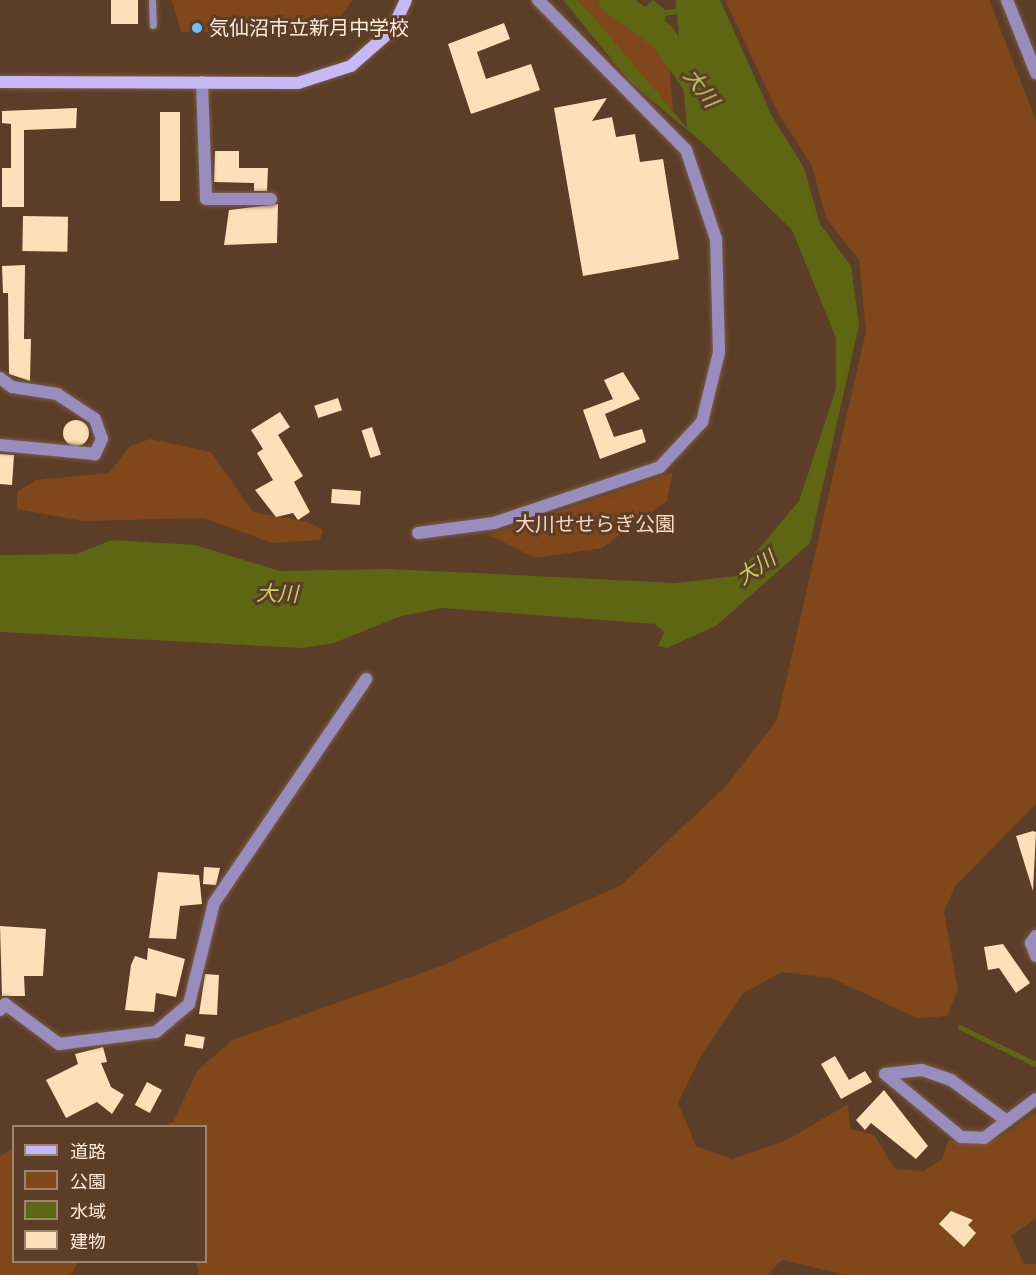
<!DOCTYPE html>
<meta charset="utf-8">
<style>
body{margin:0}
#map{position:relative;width:1036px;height:1275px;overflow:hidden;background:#5c3d27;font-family:"Space Grotesk","Noto Sans JP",sans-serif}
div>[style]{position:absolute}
.green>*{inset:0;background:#7f471a}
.water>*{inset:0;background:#5e6614}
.stream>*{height:4.5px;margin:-2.25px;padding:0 2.25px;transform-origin:2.25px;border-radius:2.25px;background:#5e6614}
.river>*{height:27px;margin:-13.5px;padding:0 13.5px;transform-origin:13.5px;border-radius:13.5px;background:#5e6614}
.building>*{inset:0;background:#fde0b9;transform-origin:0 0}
.round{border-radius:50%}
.roads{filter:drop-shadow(0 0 2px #795c48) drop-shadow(0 0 2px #795c48)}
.lane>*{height:7px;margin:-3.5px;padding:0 3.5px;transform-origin:3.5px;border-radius:3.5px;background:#998dbe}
.street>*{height:12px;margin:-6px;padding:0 6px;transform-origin:6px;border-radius:6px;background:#998dbe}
.secondary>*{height:12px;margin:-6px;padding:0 6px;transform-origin:6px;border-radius:6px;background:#c7b8f6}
.dots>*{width:16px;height:16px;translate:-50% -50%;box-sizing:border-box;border:3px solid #5c3d27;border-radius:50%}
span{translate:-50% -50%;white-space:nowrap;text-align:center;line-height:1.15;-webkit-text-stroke:6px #5c3d27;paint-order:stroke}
.poi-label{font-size:20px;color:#ffebde}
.left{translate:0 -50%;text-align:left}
.park-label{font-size:20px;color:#fcd7bf}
.water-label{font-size:21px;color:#c3cf66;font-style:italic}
.legend{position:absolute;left:12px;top:1125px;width:195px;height:138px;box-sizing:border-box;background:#5c3d27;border:2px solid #9d8370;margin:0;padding:8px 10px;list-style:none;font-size:18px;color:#ffebde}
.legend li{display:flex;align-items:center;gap:12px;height:30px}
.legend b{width:30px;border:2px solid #9d8370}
</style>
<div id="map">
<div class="green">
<div style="clip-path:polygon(172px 0,353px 0,328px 32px,181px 32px)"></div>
<div style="clip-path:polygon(577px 0,597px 0,631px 19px,666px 27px,673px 110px,652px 93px)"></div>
<div style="clip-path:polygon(725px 0,989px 0,1036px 120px,1036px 804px,955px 886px,944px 912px,958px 990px,947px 1016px,917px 1018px,831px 978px,782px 972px,743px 993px,702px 1054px,678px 1103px,696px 1146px,732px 1159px,785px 1141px,848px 1104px,850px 1129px,874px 1135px,895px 1169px,924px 1171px,942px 1159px,948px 1141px,1002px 1136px,1036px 1112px,1036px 1218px,1011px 1236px,1024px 1264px,1036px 1264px,1036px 1275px,846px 1275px,782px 1260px,767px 1275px,199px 1275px,196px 1262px,206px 1262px,206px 1126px,163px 1126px,173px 1122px,197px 1071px,232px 1040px,441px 966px,621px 885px,725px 787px,777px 720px,866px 331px,859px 260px,826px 218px,812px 166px,777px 111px)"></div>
<div style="clip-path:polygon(150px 439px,211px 452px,253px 512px,308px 522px,323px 530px,320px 540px,272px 543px,204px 518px,83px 521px,17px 509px,17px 492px,36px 480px,109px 473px,130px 446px)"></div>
<div style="clip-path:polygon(673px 472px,667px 501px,602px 548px,535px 558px,489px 535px)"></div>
<div style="clip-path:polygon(13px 1148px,14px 1262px,78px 1262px,71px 1275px,0 1275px,0 1156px)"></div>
</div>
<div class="water">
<div style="clip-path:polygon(563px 0,577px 0,590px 13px,687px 128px,677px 14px,665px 16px,666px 27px,631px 19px,597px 0,627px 0,643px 9px,653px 0,665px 10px,676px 9px,676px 0,720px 0,772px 116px,804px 168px,820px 224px,851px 266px,859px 325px,810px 543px,716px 626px,667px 648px,658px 646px,664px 632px,655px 624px,442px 608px,401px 616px,334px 643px,301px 648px,0 632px,0 555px,76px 554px,112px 540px,195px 545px,280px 571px,390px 569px,676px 583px,736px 576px,799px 501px,836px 389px,836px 338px,792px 230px,704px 144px,630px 82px)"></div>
</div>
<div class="stream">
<div style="left:960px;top:1027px;width:85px;rotate:26deg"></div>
</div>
<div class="river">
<div style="left:612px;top:0;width:60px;rotate:35.5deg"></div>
<div style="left:661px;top:35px;width:75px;rotate:54.2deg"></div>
</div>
<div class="building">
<div style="left:111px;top:0;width:27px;height:24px"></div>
<div style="clip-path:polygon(504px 23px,510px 39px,477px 52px,486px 79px,531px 64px,540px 90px,471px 114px,448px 44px)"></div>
<div style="clip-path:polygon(607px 98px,592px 121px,612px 117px,616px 137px,635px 134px,640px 162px,663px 159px,679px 259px,583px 276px,554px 108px)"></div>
<div style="clip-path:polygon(77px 108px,76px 128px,24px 130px,24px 207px,2px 207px,2px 168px,11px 168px,11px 124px,2px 123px,2px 111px)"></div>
<div style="left:160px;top:112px;width:20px;height:89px"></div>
<div style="clip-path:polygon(215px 151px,239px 151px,239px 168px,268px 168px,267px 191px,254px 191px,254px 183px,214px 182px)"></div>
<div style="clip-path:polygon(278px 204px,277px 243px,224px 245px,229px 210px)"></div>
<div style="left:23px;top:216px;width:45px;height:35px;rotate:1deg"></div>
<div style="clip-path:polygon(25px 265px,24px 339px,31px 339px,30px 381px,9px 374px,8px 293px,3px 293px,2px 266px)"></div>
<div style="clip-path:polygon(623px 372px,640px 399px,605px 414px,614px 437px,642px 429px,646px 442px,600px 459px,583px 410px,613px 399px,604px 380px)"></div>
<div style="left:338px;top:398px;width:13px;height:25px;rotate:72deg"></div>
<div style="clip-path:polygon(280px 412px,290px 427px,278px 435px,303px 476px,294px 482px,310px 512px,298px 520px,293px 513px,276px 517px,255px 490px,273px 480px,257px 453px,263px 449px,251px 430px)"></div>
<div class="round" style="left:63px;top:420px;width:26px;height:26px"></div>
<div style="left:372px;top:427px;width:29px;height:11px;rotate:72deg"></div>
<div style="clip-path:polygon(0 454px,14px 455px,12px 485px,0 484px)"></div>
<div style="left:332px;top:489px;width:29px;height:14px;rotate:4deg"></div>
<div style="clip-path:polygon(1033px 831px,1036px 832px,1033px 891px,1016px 836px)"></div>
<div style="clip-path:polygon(204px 867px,220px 868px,216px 885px,203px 884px)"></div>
<div style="clip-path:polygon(158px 872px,199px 875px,202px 904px,180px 906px,176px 939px,149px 938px)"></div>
<div style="clip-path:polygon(0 926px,46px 929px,43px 976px,24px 976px,25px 996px,2px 996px)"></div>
<div style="clip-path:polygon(1003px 944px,1030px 983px,1016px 993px,999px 968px,988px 970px,984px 947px)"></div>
<div style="clip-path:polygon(148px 948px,185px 959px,176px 997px,156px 993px,154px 1012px,125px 1010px,131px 965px,135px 956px,147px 960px)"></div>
<div style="clip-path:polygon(205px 974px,219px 975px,217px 1015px,199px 1014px)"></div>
<div style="left:186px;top:1034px;width:19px;height:12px;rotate:9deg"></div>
<div style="clip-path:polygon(103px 1047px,107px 1062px,101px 1063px,111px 1087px,124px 1095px,112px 1114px,97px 1102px,66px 1118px,46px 1080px,78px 1064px,75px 1054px)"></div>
<div style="clip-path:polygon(835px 1056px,849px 1080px,865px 1071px,872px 1082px,841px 1099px,821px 1064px)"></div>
<div style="left:147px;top:1082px;width:17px;height:26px;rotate:28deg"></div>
<div style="clip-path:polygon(884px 1090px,928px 1146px,916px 1159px,871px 1123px,865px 1130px,856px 1120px)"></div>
<div style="clip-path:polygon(951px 1211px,973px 1220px,968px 1225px,976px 1233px,964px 1247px,939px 1224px)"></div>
</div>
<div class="roads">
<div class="lane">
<div style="left:152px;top:0;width:25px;rotate:88deg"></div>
</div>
<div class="street">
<div style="left:1007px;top:0;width:79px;rotate:68.3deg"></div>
<div style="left:202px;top:82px;width:117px;rotate:88deg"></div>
<div style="left:206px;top:199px;width:65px"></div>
<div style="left:0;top:378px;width:15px;rotate:37deg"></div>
<div style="left:12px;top:387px;width:46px;rotate:8.8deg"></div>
<div style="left:57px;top:394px;width:45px;rotate:33.3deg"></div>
<div style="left:95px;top:419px;width:21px;rotate:71deg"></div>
<div style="left:102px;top:439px;width:17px;rotate:115deg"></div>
<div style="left:95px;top:454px;width:95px;rotate:-174.6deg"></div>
<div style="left:418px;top:533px;width:77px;rotate:-7.5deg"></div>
<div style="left:494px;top:523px;width:175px;rotate:-18.6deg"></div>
<div style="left:660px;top:467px;width:62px;rotate:-47deg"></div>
<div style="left:702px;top:422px;width:72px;rotate:-76.3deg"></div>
<div style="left:719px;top:352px;width:113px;rotate:-91.5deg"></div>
<div style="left:716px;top:239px;width:94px;rotate:-108.6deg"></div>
<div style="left:686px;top:150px;width:211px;rotate:-134.6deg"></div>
<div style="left:1036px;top:936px;width:9px;rotate:126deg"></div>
<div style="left:1031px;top:943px;width:14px;rotate:69deg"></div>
<div style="left:0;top:1010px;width:8px;rotate:-50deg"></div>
<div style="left:5px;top:1004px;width:67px;rotate:36.5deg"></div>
<div style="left:59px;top:1044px;width:98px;rotate:-7.1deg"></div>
<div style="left:156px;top:1032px;width:43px;rotate:-40.3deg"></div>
<div style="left:189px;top:1004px;width:104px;rotate:-76.1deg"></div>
<div style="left:214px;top:903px;width:271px;rotate:-55.8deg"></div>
<div style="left:1007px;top:1121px;width:69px;rotate:-143.8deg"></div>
<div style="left:951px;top:1080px;width:31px;rotate:-161deg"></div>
<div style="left:922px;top:1070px;width:37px;rotate:174deg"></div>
<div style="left:885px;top:1074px;width:99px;rotate:39.7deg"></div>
<div style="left:961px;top:1137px;width:23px;rotate:2deg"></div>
<div style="left:984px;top:1138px;width:65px;rotate:-36.9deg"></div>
</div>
<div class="secondary">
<div style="left:0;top:82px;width:298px;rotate:0.2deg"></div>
<div style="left:298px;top:83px;width:56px;rotate:-17.8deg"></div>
<div style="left:351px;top:66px;width:55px;rotate:-41.3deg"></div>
<div style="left:392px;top:30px;width:33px;rotate:-65deg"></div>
</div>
</div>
<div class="dots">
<div style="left:197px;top:28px;background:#6dc2f3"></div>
</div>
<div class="poi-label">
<span class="left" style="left:209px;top:28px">気仙沼市立新月中学校</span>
</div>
<div class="park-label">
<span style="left:595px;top:524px">大川せせらぎ公園</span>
</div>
<div class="water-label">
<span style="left:701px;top:88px;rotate:53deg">大川</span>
<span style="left:756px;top:568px;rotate:-34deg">大川</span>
<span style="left:277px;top:594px;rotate:1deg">大川</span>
</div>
<ul class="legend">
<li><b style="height:8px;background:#c7b8f6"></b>道路</li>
<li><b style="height:16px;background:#7f471a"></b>公園</li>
<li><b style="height:16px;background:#5e6614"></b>水域</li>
<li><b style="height:16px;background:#fde0b9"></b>建物</li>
</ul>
</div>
